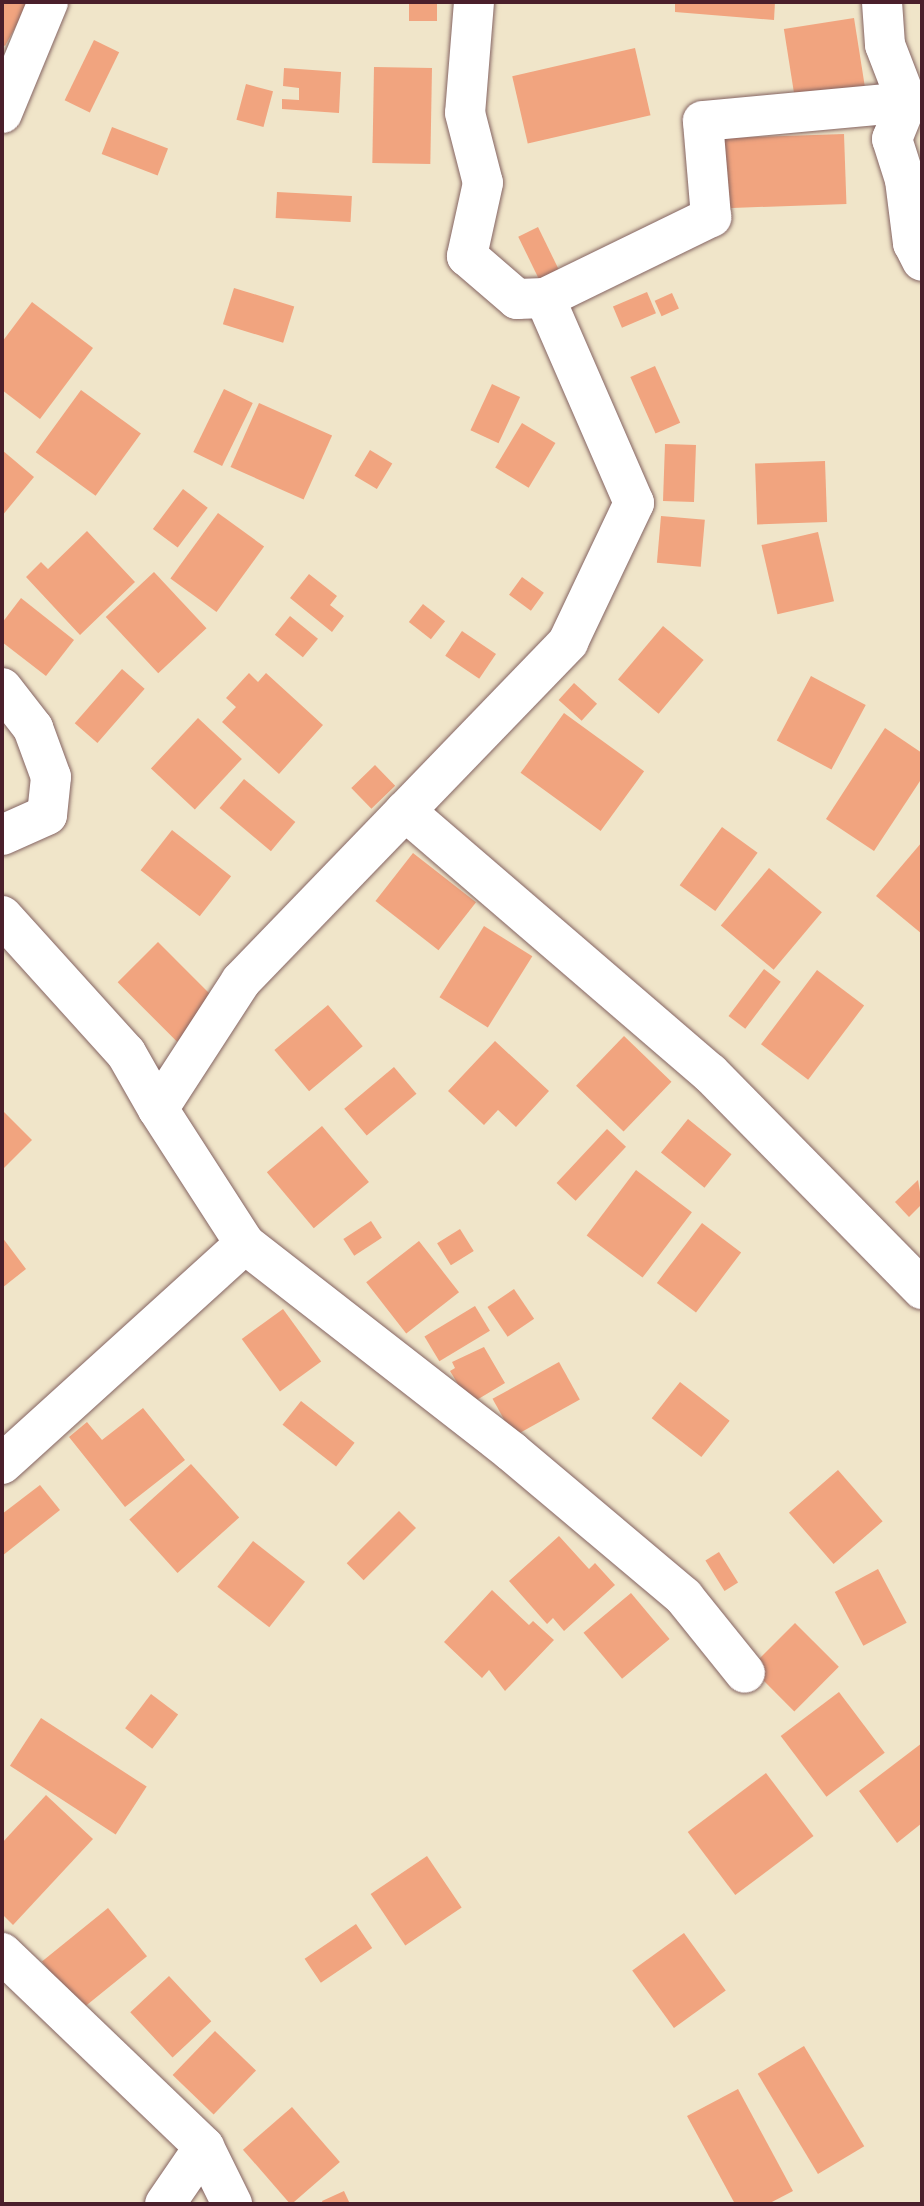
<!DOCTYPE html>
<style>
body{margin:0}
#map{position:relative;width:924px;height:2206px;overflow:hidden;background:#f0e5c9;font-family:"Patrick Hand",sans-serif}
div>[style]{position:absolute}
.building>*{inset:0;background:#f1a47f;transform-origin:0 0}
.roads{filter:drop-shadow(0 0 2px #846462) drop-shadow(0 0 2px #846462)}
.street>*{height:40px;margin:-20px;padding:0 20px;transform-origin:20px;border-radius:20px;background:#fff}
span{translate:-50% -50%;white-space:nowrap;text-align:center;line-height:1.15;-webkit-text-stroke:8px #fff;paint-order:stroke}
.frame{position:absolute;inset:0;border:4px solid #4a1f2b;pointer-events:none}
</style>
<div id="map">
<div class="building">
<div style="clip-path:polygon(2px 2px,29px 2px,5px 46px,2px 44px)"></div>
<div style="left:409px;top:2px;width:28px;height:19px"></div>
<div style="clip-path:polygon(675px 2px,775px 2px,774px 20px,675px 12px)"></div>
<div style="left:854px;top:18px;width:82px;height:71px;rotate:81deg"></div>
<div style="left:94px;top:40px;width:28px;height:67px;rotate:26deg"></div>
<div style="left:635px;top:48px;width:69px;height:126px;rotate:77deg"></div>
<div style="left:374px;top:67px;width:58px;height:96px;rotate:1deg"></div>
<div style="clip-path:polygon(284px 68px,341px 72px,339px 113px,282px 109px,282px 99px,299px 100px,299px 88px,283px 86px)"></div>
<div style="left:246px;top:84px;width:28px;height:37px;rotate:15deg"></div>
<div style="left:112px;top:127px;width:60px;height:29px;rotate:21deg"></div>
<div style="left:844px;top:134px;width:70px;height:127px;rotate:88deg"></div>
<div style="left:277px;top:192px;width:75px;height:26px;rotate:3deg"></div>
<div style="left:538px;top:227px;width:49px;height:22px;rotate:64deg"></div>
<div style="left:234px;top:288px;width:63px;height:38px;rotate:17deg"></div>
<div style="left:647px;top:292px;width:23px;height:37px;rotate:67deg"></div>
<div style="left:672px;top:293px;width:17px;height:19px;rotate:66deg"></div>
<div style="clip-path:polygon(32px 302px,93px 348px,40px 419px,2px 390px,2px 342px)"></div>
<div style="left:655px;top:366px;width:62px;height:27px;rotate:66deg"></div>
<div style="left:492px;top:384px;width:31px;height:51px;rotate:25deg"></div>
<div style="left:224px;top:389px;width:32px;height:70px;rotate:26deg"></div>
<div style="left:81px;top:390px;width:74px;height:77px;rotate:36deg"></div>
<div style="left:259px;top:403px;width:80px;height:70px;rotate:24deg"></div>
<div style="left:522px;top:423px;width:39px;height:52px;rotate:31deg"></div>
<div style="left:665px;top:444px;width:31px;height:57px;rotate:2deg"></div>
<div style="clip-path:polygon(2px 450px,34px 477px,2px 516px)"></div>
<div style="left:370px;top:450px;width:26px;height:30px;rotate:31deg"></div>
<div style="left:825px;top:461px;width:61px;height:70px;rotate:88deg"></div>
<div style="left:183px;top:489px;width:31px;height:50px;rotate:37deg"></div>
<div style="left:218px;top:513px;width:57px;height:81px;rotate:36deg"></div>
<div style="left:661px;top:516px;width:44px;height:47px;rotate:5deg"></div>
<div style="clip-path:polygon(87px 531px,135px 582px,80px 635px,26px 577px,41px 562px,48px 569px)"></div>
<div style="left:818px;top:532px;width:71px;height:58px;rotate:77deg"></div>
<div style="left:154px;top:572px;width:77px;height:66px;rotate:47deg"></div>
<div style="clip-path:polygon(309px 574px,337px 596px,330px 605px,344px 616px,332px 632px,290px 598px)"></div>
<div style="left:522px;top:577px;width:27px;height:22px;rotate:36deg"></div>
<div style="clip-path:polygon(21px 598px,74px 640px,46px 676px,2px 642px,2px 623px)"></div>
<div style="left:423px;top:604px;width:28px;height:23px;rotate:38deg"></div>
<div style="left:290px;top:616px;width:36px;height:24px;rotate:39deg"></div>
<div style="left:663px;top:626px;width:53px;height:70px;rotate:40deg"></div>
<div style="left:462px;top:631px;width:41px;height:30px;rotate:34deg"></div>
<div style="left:122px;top:669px;width:30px;height:72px;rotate:41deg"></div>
<div style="clip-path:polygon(249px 673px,258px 682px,266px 673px,323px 725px,279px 774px,222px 722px,236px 707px,226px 698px)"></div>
<div style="left:811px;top:676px;width:62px;height:73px;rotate:28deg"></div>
<div style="left:574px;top:683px;width:31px;height:23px;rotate:42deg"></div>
<div style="left:564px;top:713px;width:99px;height:74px;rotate:36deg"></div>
<div style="left:198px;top:718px;width:60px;height:69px;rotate:43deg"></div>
<div style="clip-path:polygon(885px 728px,922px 753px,922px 778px,874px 851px,826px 819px)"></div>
<div style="left:375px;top:765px;width:29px;height:33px;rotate:46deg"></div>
<div style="left:244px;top:779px;width:67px;height:38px;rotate:40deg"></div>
<div style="left:722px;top:827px;width:44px;height:72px;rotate:36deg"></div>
<div style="left:172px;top:830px;width:75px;height:51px;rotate:38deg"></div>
<div style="clip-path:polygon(922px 842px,922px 934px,876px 896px)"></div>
<div style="left:413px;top:853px;width:80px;height:61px;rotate:38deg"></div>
<div style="left:769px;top:868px;width:69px;height:75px;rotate:40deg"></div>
<div style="left:484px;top:926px;width:57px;height:84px;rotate:32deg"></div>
<div style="left:158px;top:942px;width:84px;height:57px;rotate:45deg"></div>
<div style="left:764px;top:969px;width:21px;height:59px;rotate:37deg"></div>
<div style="left:817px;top:970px;width:59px;height:93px;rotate:37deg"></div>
<div style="left:328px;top:1005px;width:54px;height:70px;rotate:50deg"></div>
<div style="left:624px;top:1036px;width:66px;height:69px;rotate:44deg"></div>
<div style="clip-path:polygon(495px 1041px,549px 1091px,516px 1127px,498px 1110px,484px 1125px,448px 1091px)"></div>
<div style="left:394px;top:1067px;width:35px;height:65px;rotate:50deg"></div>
<div style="clip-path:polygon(2px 1110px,32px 1140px,2px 1170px)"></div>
<div style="left:688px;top:1119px;width:56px;height:43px;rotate:39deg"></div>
<div style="left:322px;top:1126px;width:73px;height:72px;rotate:50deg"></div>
<div style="left:607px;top:1129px;width:26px;height:74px;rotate:43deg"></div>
<div style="left:636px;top:1170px;width:70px;height:82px;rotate:37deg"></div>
<div style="clip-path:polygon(918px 1180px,922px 1204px,909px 1217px,895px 1202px)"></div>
<div style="left:371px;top:1221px;width:20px;height:33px;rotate:57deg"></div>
<div style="left:702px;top:1223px;width:49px;height:75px;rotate:37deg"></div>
<div style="left:460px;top:1229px;width:26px;height:27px;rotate:58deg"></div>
<div style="clip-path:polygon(2px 1237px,26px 1269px,2px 1288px)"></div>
<div style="left:419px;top:1241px;width:65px;height:67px;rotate:52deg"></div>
<div style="left:514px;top:1289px;width:36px;height:32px;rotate:56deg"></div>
<div style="left:475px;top:1306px;width:29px;height:59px;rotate:59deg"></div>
<div style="left:283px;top:1309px;width:65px;height:51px;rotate:54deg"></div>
<div style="clip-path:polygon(484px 1347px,505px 1383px,470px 1404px,450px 1371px,455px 1368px,452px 1362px)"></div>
<div style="left:559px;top:1362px;width:43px;height:76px;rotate:61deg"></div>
<div style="left:680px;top:1382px;width:63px;height:46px;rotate:38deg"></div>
<div style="left:301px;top:1401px;width:68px;height:30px;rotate:38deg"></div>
<div style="clip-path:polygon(143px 1408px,185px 1460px,125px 1507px,69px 1437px,87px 1422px,102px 1440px)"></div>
<div style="left:191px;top:1464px;width:72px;height:83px;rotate:48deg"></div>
<div style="left:838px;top:1470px;width:68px;height:65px;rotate:49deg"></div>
<div style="clip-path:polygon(40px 1485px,60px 1510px,2px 1556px,2px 1514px)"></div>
<div style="left:399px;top:1511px;width:24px;height:74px;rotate:45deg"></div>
<div style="clip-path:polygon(559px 1536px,589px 1569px,595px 1563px,615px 1585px,564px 1631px,553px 1618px,547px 1624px,509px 1581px)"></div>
<div style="left:253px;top:1541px;width:66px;height:58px;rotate:38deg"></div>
<div style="left:719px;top:1552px;width:36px;height:16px;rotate:58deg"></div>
<div style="left:878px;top:1569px;width:61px;height:49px;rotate:62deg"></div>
<div style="clip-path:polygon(492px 1590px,529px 1625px,533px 1621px,554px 1640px,505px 1691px,489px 1670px,482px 1678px,444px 1642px)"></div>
<div style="left:631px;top:1593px;width:60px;height:62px;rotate:50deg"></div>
<div style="left:795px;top:1623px;width:62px;height:63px;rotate:45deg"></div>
<div style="left:839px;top:1692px;width:76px;height:73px;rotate:53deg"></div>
<div style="left:151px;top:1694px;width:34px;height:43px;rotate:37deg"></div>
<div style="left:41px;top:1718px;width:126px;height:57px;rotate:33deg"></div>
<div style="clip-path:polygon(922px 1743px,922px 1823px,897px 1843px,859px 1791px)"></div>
<div style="left:766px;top:1773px;width:79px;height:98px;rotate:53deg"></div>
<div style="clip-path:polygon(46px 1795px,93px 1839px,13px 1925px,2px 1914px,2px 1843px)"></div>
<div style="left:427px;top:1856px;width:62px;height:68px;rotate:56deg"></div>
<div style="left:108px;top:1908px;width:62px;height:85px;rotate:51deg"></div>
<div style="left:356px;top:1924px;width:29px;height:62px;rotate:56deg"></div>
<div style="left:684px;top:1933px;width:71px;height:64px;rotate:54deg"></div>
<div style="left:169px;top:1976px;width:62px;height:53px;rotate:47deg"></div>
<div style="left:215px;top:2031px;width:57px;height:61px;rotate:44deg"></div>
<div style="left:804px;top:2046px;width:117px;height:54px;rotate:59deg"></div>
<div style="clip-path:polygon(738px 2089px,793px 2191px,768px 2204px,735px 2204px,687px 2116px)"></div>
<div style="left:292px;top:2107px;width:73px;height:65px;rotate:49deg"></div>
<div style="clip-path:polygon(344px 2191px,350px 2204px,323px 2204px,322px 2201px)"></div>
</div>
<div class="roads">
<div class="street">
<div style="left:474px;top:2px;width:111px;rotate:94.6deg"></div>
<div style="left:465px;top:113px;width:72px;rotate:75.6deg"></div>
<div style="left:483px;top:183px;width:75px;rotate:102.4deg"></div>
<div style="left:467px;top:256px;width:66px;rotate:40.7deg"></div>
<div style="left:517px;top:299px;width:28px;rotate:-2deg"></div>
<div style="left:545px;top:298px;width:185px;rotate:-26deg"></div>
<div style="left:711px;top:217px;width:96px;rotate:-94.8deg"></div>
<div style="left:703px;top:121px;width:205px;rotate:-5.3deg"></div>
<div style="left:882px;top:2px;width:43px;rotate:86deg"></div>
<div style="left:885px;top:45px;width:61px;rotate:68.9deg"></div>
<div style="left:907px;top:102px;width:40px;rotate:112deg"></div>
<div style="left:892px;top:139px;width:43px;rotate:72.4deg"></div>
<div style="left:905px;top:180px;width:64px;rotate:82.8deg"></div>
<div style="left:913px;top:243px;width:20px;rotate:63deg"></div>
<div style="left:2px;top:113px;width:120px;rotate:-67.5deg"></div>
<div style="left:2px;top:688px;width:51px;rotate:52.2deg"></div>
<div style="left:33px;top:728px;width:52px;rotate:69.8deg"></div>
<div style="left:51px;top:777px;width:38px;rotate:96deg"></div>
<div style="left:47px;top:815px;width:49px;rotate:156deg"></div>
<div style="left:405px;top:811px;width:402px;rotate:40.7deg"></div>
<div style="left:710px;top:1073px;width:303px;rotate:45.5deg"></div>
<div style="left:2px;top:916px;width:185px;rotate:47.9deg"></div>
<div style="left:126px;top:1053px;width:64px;rotate:60.3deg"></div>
<div style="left:245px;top:1244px;width:338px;rotate:37.9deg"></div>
<div style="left:512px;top:1452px;width:225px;rotate:40.1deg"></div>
<div style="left:684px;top:1597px;width:97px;rotate:51.2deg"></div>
<div style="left:2px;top:1464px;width:328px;rotate:-42.2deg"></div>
<div style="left:245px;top:1244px;width:161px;rotate:-122.8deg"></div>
<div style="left:158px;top:1109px;width:153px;rotate:-57deg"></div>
<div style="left:241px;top:981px;width:471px;rotate:-46deg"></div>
<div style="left:568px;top:642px;width:154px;rotate:-64.6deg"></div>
<div style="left:634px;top:503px;width:223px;rotate:-113.5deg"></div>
<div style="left:2px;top:1953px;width:280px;rotate:43.8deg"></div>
<div style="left:204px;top:2147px;width:64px;rotate:63.8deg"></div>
<div style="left:165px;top:2204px;width:69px;rotate:-55.6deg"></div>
</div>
</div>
<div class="frame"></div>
</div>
